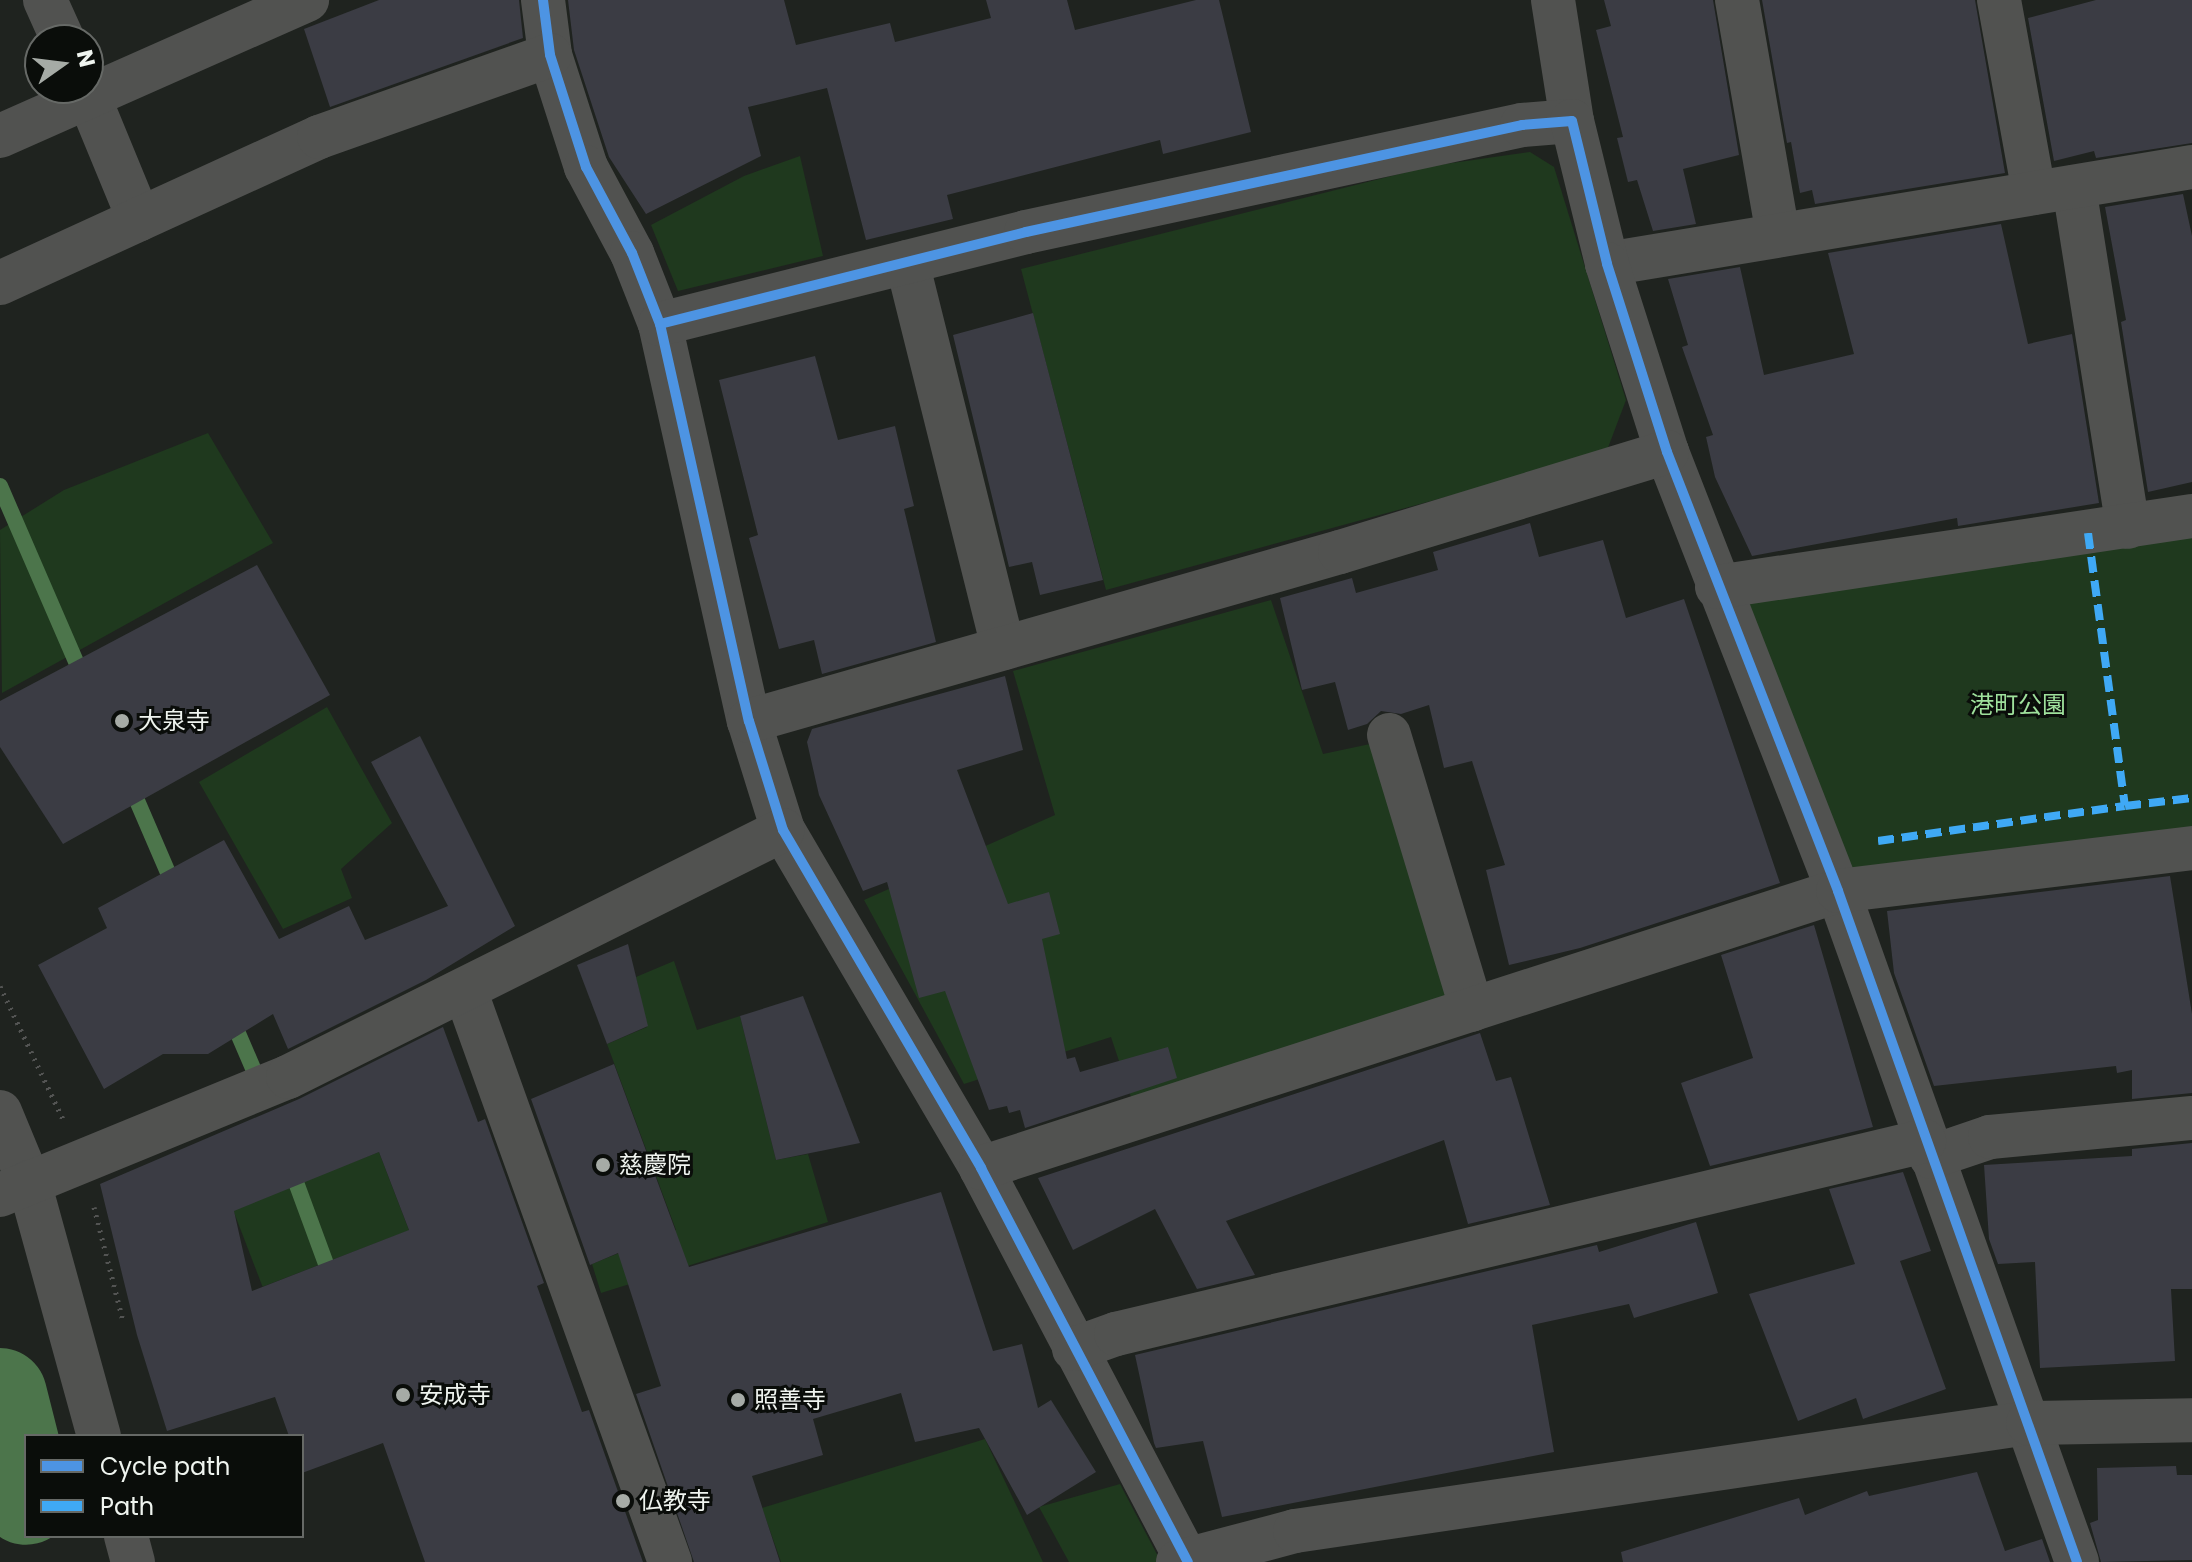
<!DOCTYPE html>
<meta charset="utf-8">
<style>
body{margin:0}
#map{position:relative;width:2192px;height:1562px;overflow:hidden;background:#1f231f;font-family:Poppins,"Noto Sans JP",sans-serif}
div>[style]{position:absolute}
.green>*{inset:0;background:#1f391e;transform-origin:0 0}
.stream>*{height:16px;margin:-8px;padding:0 8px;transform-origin:8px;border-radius:8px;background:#4c754b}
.river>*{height:94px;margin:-47px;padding:0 47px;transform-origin:47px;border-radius:47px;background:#4c754b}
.building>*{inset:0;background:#3b3c44}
.path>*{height:5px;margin-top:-2.5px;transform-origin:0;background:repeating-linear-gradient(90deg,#535453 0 2px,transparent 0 8px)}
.minor>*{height:44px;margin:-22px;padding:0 22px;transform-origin:22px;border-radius:22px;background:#515250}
.quiet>*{height:8px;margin-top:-4px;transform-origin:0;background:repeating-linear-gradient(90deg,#3fa9f5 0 16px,transparent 0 24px)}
.cycleway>*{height:10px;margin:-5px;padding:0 5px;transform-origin:5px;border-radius:5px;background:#4d94e3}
.dots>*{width:22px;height:22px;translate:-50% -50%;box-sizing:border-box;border:4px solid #0a0d0a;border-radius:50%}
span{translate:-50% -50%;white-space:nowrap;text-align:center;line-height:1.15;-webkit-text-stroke:6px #0a0d0a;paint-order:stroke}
.park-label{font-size:24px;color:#9fe19c}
.poi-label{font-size:24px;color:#eff4ef}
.left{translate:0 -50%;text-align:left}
.legend{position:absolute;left:24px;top:1434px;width:280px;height:104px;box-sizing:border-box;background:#0a0d0a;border:2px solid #666966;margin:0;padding:10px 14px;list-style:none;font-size:24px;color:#eff4ef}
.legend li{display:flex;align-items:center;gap:16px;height:40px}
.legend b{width:40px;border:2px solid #666966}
.north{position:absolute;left:24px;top:24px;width:80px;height:80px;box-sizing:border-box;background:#0a0d0a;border:2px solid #666966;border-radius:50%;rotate:76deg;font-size:22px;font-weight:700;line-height:32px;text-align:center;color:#eff4ef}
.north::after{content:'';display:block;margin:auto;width:28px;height:36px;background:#a6aba6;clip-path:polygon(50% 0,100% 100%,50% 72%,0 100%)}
</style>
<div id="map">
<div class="green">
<div style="clip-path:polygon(1530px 152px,1554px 167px,1626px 400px,1606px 453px,1106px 590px,1021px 269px,1431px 166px)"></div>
<div style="clip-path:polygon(800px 156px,823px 256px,678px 291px,651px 225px,744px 176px)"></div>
<div style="clip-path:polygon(208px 433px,273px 543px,2px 693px,0 530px,64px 490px)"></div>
<div style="clip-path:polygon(2192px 514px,2192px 847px,1838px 891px,1717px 587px)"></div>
<div style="clip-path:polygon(1271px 600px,1323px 754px,1370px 744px,1451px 999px,1132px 1100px,1111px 1037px,964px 1084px,864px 900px,1055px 815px,1013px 671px)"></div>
<div style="clip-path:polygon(327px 707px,392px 823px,341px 869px,352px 898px,283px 929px,199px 782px)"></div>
<div style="clip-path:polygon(674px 961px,697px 1030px,740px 1016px,776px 1160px,808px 1154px,828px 1222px,601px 1293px,592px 1264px,676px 1230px,607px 1044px,647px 1027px,636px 977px)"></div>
<div style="left:379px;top:1152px;width:84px;height:157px;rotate:69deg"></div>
<div style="clip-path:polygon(985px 1439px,1043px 1562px,781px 1562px,762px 1508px)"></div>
<div style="clip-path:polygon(1120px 1484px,1161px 1562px,1069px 1562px,1039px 1507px)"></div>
</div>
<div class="stream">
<div style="left:0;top:486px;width:211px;rotate:66.6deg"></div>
<div style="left:129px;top:782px;width:116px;rotate:66.7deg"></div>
<div style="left:231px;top:1017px;width:76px;rotate:66.8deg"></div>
<div style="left:290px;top:1166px;width:125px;rotate:69.8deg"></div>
</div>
<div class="river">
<div style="left:0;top:1395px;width:106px;rotate:75.8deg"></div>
</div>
<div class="building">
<div style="clip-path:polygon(379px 0,519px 0,523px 38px,330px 107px,304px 29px)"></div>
<div style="clip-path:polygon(568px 0,784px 0,796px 45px,890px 23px,895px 42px,991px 18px,986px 0,1067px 0,1075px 30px,1196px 0,1219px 0,1251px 132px,1163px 154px,1160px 140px,947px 195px,953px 219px,866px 240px,827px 88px,748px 107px,761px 156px,646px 214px,609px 157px,574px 50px)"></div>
<div style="clip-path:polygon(1604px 0,1713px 0,1739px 155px,1683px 169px,1696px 224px,1653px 231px,1637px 180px,1628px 182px,1617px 138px,1623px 137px,1596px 30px,1611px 26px)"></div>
<div style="clip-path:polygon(1762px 0,1975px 0,2005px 173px,1815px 204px,1812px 190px,1800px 193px,1791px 142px,1787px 143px)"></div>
<div style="clip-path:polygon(2096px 0,2192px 0,2192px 143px,2096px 158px,2094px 151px,2054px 161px,2028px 18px)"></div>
<div style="clip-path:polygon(2183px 194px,2192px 236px,2192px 482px,2148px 492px,2121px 322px,2126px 320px,2105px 207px)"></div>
<div style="clip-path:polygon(2001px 224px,2028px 344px,2072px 334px,2099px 503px,1958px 526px,1957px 518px,1752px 556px,1715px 477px,1706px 437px,1713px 435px,1682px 347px,1688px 345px,1668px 279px,1740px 267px,1764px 375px,1854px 354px,1828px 253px)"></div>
<div style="clip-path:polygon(1033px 313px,1103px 580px,1040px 595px,1032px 562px,1009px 567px,953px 335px)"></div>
<div style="clip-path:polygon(815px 356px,838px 440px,895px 426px,914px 506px,904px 509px,936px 642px,822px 674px,814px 640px,779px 649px,749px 538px,758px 535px,719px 380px)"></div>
<div style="clip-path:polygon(1530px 523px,1539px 557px,1603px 540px,1626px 618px,1684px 599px,1780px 883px,1580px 948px,1509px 965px,1486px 870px,1505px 865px,1472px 761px,1444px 768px,1429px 705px,1401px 714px,1381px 711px,1367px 724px,1348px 730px,1335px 682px,1302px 690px,1280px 598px,1352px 578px,1356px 593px,1438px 570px,1433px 552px)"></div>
<div style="clip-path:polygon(257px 565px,330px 695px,63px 844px,0 747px,0 701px)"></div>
<div style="clip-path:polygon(1005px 676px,1023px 750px,957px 770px,1008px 904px,1049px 892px,1060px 934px,1042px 939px,1067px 1059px,1075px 1057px,1080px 1072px,1168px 1047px,1177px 1078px,1025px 1128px,1020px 1110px,1009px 1113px,1007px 1106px,989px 1110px,945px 991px,919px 998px,887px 882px,863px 891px,819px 795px,807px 742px,812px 729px)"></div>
<div style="clip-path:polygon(420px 736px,515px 926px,426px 980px,288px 1049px,273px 1014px,208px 1054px,163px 1054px,104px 1089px,38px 965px,107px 928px,98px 908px,224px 840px,279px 939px,349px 906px,365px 940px,448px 906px,371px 762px)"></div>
<div style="clip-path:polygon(2170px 876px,2192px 1014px,2192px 1093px,2132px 1099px,2132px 1070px,2117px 1073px,2116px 1066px,1934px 1086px,1894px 973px,1887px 911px)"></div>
<div style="clip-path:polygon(1814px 925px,1873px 1127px,1710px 1166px,1681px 1083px,1753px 1058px,1721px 955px)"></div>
<div style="clip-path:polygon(628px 944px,648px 1026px,607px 1044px,577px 965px)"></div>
<div style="clip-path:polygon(803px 996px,860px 1143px,776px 1160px,740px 1016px)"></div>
<div style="clip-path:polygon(evenodd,443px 1027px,478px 1122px,485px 1119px,544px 1283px,537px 1286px,582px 1412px,589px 1410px,643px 1562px,425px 1562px,383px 1443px,302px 1473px,302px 1436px,289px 1436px,275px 1397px,167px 1431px,137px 1335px,100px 1184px,299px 1099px,443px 1027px,379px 1152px,409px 1230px,252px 1291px,234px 1211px,379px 1152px)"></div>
<div style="clip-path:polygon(1480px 1033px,1496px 1081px,1511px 1077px,1550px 1205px,1468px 1224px,1444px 1140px,1226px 1221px,1255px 1275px,1197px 1289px,1155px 1209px,1073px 1250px,1038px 1178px)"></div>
<div style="clip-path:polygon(614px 1064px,689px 1267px,941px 1192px,993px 1351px,1022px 1344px,1038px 1408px,1051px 1400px,1096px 1472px,1027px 1515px,979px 1428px,915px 1442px,901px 1393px,813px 1419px,823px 1455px,752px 1476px,780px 1562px,694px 1562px,636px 1394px,661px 1386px,618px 1253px,590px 1265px,531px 1099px)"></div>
<div style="clip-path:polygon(2192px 1143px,2192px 1289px,2171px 1289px,2175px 1361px,2040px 1368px,2035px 1262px,1998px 1264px,1989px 1239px,1984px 1165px,2132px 1156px,2132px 1149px)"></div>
<div style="clip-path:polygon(1903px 1172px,1931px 1251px,1900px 1261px,1946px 1389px,1863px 1419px,1856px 1398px,1798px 1421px,1749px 1294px,1855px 1264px,1829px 1189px)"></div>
<div style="clip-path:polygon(1696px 1222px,1718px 1293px,1634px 1318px,1629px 1304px,1532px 1325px,1554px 1452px,1222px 1517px,1203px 1441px,1156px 1448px,1154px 1443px,1135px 1355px,1597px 1245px,1599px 1252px)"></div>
<div style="clip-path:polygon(2176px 1466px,2177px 1475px,2192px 1475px,2192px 1560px,2101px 1562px,2090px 1523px,2098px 1520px,2097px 1468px)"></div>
<div style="clip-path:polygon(1977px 1472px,2005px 1551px,2042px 1539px,2050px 1562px,1623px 1562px,1621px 1552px,1799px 1498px,1805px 1515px,1867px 1491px,1869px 1496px)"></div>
</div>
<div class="path">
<div style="left:0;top:986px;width:147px;rotate:64.7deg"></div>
<div style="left:94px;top:1207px;width:118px;rotate:75.7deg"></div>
</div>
<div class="minor">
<div style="left:45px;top:0;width:44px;rotate:65.8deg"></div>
<div style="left:543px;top:0;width:55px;rotate:82.7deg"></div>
<div style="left:550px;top:55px;width:118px;rotate:72.2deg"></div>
<div style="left:586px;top:167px;width:98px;rotate:61.9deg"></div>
<div style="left:632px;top:253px;width:76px;rotate:68.5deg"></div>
<div style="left:660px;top:324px;width:407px;rotate:77.4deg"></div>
<div style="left:749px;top:721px;width:114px;rotate:72.7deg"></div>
<div style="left:783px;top:830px;width:392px;rotate:59.6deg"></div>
<div style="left:981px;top:1168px;width:445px;rotate:62.3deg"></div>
<div style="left:1553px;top:0;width:122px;rotate:81.1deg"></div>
<div style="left:1737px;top:0;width:239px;rotate:80.1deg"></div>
<div style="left:1999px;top:0;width:196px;rotate:79.7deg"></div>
<div style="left:85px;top:88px;width:142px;rotate:67.6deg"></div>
<div style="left:0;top:136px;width:336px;rotate:-23.9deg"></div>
<div style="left:2074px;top:187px;width:344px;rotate:81deg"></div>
<div style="left:907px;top:262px;width:398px;rotate:76deg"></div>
<div style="left:1607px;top:264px;width:593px;rotate:-9.41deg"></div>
<div style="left:0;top:283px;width:351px;rotate:-24.6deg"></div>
<div style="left:319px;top:137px;width:245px;rotate:-19.5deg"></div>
<div style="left:660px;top:324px;width:377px;rotate:-14.1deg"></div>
<div style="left:1026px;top:232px;width:507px;rotate:-12.17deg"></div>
<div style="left:1522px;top:125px;width:50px;rotate:-4.6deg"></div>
<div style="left:1572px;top:121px;width:147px;rotate:76.2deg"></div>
<div style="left:1607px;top:264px;width:197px;rotate:72.3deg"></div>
<div style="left:1667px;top:452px;width:471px;rotate:68.7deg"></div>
<div style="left:1838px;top:891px;width:712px;rotate:70.39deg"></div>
<div style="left:1717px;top:587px;width:480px;rotate:-8.5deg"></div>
<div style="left:749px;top:721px;width:615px;rotate:-15.96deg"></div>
<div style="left:1340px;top:552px;width:342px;rotate:-17deg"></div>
<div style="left:1389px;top:735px;width:287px;rotate:73.2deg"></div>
<div style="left:465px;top:990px;width:608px;rotate:70.28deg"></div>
<div style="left:0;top:1112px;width:76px;rotate:67.5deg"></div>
<div style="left:29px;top:1182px;width:263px;rotate:74.6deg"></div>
<div style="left:1931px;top:1157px;width:62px;rotate:-18.7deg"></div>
<div style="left:1990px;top:1137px;width:203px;rotate:-5.4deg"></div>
<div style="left:981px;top:1168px;width:901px;rotate:-17.91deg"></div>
<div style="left:1838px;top:891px;width:357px;rotate:-6.9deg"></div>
<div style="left:0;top:1195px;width:311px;rotate:-22.3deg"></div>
<div style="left:288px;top:1077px;width:553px;rotate:-26.52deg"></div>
<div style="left:1074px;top:1349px;width:45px;rotate:-19.7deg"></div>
<div style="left:1116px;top:1334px;width:831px;rotate:-13.43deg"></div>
<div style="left:126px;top:1536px;width:27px;rotate:75deg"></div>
<div style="left:1178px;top:1562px;width:121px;rotate:-14.8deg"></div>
<div style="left:1295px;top:1531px;width:741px;rotate:-8.38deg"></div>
<div style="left:2028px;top:1423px;width:164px;rotate:-1deg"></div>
</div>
<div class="quiet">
<div style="left:2088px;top:533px;width:275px;rotate:82.3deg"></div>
<div style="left:2125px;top:806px;width:67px;rotate:-6.8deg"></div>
<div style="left:1878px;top:841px;width:249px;rotate:-8.1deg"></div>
</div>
<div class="cycleway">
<div style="left:543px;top:0;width:55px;rotate:82.7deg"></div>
<div style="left:550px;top:55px;width:118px;rotate:72.2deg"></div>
<div style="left:586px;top:167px;width:98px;rotate:61.9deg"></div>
<div style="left:632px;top:253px;width:76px;rotate:68.5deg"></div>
<div style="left:660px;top:324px;width:407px;rotate:77.4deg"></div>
<div style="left:749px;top:721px;width:114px;rotate:72.7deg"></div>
<div style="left:783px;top:830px;width:392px;rotate:59.6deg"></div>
<div style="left:981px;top:1168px;width:445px;rotate:62.3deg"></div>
<div style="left:660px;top:324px;width:377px;rotate:-14.1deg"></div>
<div style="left:1026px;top:232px;width:507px;rotate:-12.17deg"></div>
<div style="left:1522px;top:125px;width:50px;rotate:-4.6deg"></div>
<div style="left:1572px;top:121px;width:147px;rotate:76.2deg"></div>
<div style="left:1607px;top:264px;width:197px;rotate:72.3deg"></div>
<div style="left:1667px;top:452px;width:471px;rotate:68.7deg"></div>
<div style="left:1838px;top:891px;width:712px;rotate:70.39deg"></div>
</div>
<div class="dots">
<div style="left:122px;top:721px;background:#a6aba6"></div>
<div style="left:603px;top:1165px;background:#a6aba6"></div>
<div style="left:403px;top:1395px;background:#a6aba6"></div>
<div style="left:738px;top:1400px;background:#a6aba6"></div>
<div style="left:623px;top:1501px;background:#a6aba6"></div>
</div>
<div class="park-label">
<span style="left:2018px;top:705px">港町公園</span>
</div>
<div class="poi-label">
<span class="left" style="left:138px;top:721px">大泉寺</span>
<span class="left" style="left:619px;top:1165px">慈慶院</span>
<span class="left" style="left:419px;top:1395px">安成寺</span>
<span class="left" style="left:754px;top:1400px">照善寺</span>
<span class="left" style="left:639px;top:1501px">仏教寺</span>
</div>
<ul class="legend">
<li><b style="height:10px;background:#4d94e3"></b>Cycle path</li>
<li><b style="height:10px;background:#3fa9f5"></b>Path</li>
</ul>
<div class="north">N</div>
</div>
